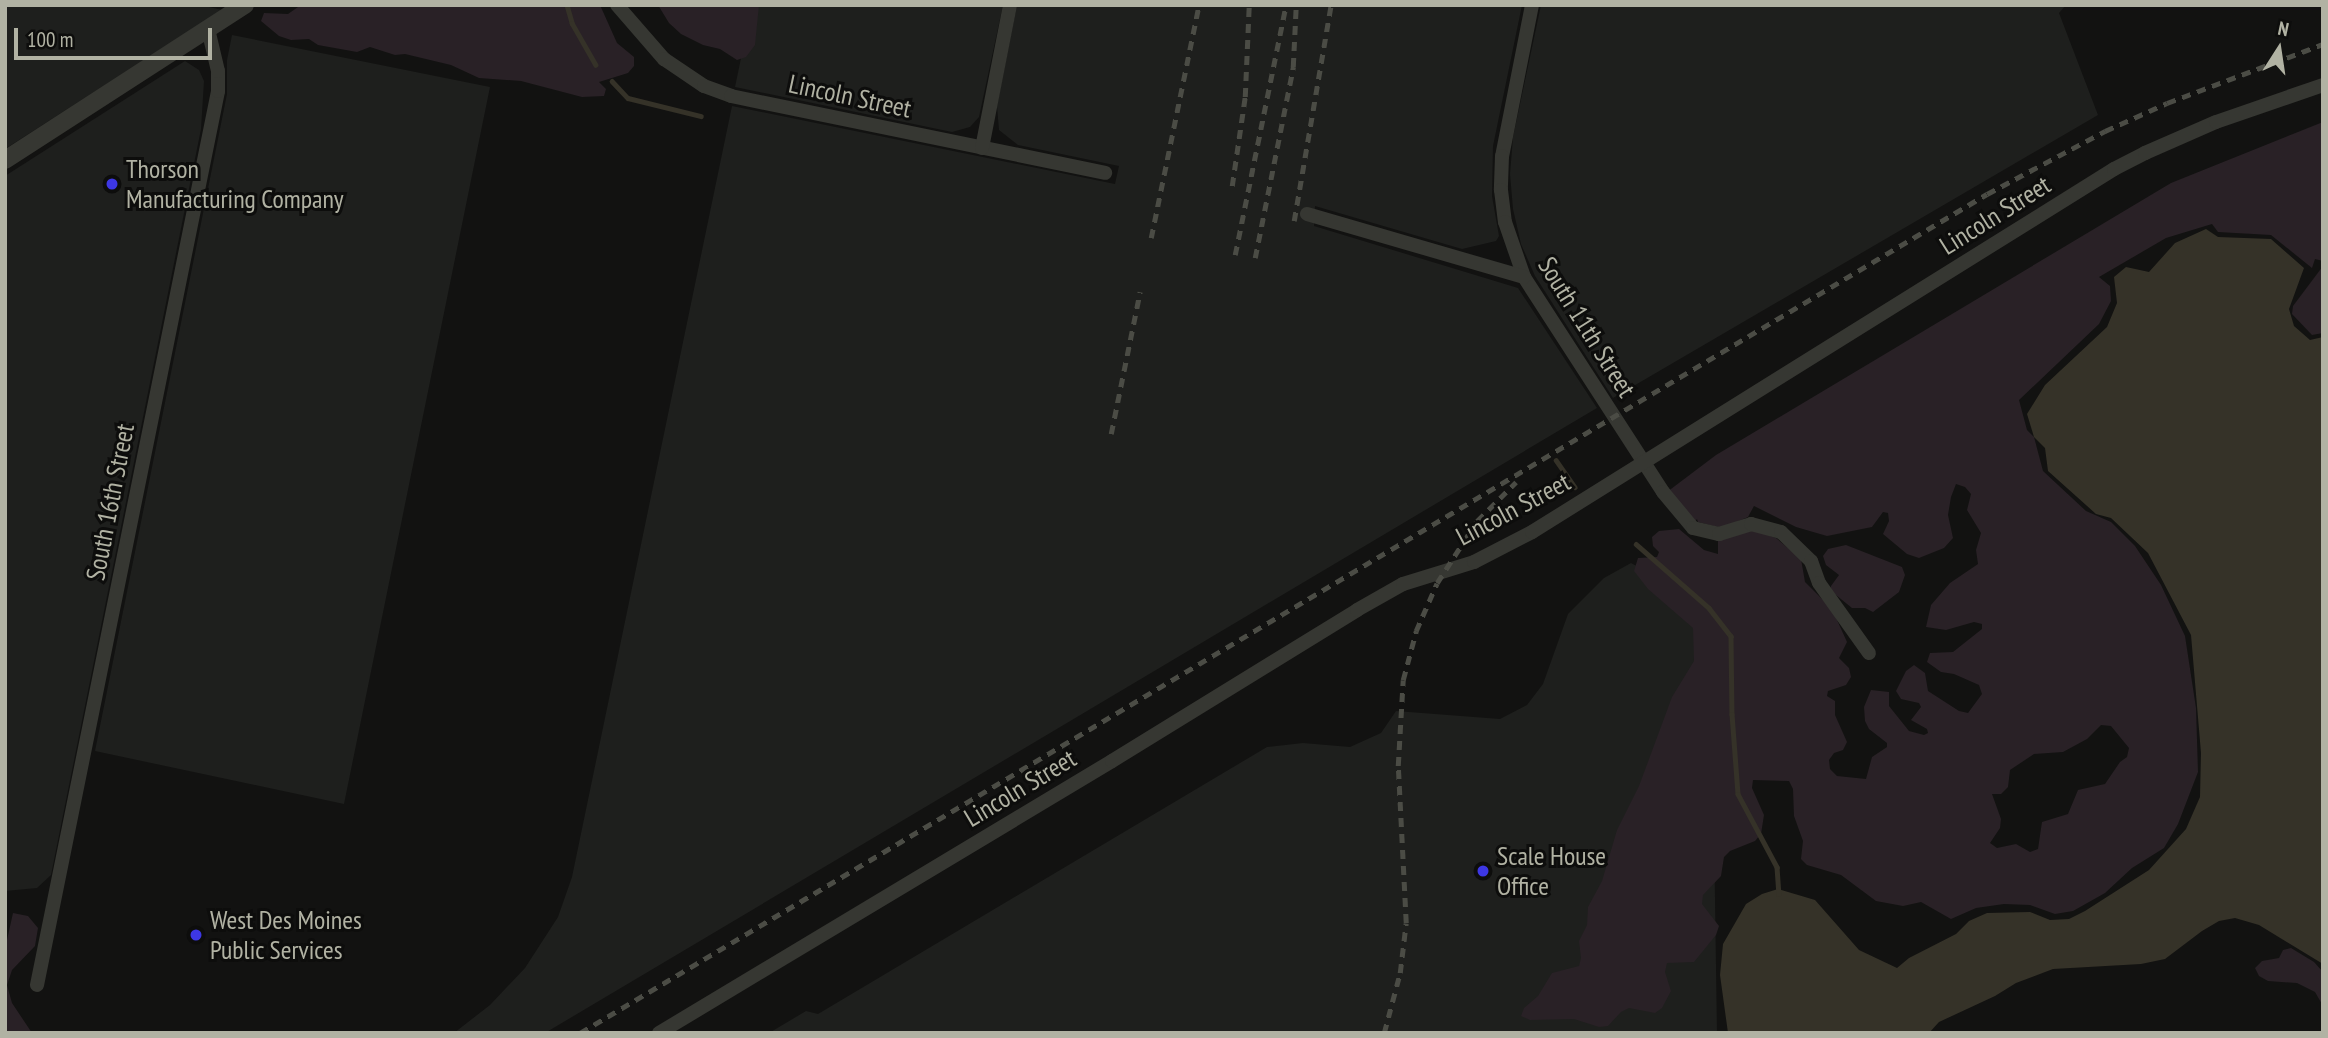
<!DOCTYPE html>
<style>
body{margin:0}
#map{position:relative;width:2328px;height:1038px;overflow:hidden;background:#121211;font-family:"PT Sans Narrow",sans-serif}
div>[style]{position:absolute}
.built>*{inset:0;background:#1e1f1d}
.green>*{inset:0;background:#292126}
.water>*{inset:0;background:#353228}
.stream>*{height:4.5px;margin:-2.25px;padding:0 2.25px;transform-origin:2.25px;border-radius:2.25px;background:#353228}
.minor>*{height:14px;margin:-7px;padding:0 7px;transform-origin:7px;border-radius:7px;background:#363732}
.tertiary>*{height:18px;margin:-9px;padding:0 9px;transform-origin:9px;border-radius:9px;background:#363732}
.rail>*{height:4.5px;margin-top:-2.25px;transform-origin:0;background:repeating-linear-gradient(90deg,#4b4c45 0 9px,transparent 0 16px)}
.dots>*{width:19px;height:19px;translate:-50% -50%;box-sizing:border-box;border:4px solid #0d0d0c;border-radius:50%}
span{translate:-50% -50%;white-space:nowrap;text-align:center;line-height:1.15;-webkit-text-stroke:6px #0d0d0c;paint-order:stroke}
.street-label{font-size:26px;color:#b1b2a3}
.poi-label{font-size:26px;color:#b1b2a3}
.left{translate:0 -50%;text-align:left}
.frame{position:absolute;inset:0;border:7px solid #b1b2a3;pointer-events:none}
.north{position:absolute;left:2244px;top:14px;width:70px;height:70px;-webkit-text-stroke:5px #0d0d0c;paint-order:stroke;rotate:12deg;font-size:19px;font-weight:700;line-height:28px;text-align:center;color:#b1b2a3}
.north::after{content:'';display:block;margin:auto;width:24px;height:32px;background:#b1b2a3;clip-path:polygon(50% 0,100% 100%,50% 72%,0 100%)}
.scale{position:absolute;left:14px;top:28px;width:198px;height:32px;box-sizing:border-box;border:4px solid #b1b2a3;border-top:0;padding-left:9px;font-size:21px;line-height:24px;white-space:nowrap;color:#b1b2a3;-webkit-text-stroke:5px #0d0d0c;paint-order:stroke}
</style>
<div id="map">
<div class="built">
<div style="clip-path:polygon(5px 5px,201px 5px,222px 10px,5px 149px)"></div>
<div style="clip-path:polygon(752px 5px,1003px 5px,979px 117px,970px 127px,952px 132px,735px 87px)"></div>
<div style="clip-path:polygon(1017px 5px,1522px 5px,1493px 146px,1492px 196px,1499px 236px,1496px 241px,1462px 249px,1315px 206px,1314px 226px,1518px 288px,1597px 408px,545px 1033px,454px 1033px,490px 1005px,525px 968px,558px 917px,572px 877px,732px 106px,1115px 184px,1119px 166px,1018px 145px,999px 130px,997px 106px)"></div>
<div style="clip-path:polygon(1541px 5px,2066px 5px,2059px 13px,2098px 115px,1613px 398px,1535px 276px,1521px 244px,1513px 209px,1510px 174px,1513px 137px)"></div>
<div style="clip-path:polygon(232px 35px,490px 87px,344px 804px,95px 751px,227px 94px,227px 60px)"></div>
<div style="clip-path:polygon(185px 61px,199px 70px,204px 81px,201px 129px,51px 875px,37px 888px,5px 891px,5px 176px)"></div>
<div style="clip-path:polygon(1631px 563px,1666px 582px,1711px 629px,1717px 1033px,769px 1033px,806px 1011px,818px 1014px,1267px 747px,1303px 743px,1350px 747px,1381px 733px,1396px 711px,1500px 719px,1527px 705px,1543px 684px,1568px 614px,1604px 578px)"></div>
</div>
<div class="green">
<div style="clip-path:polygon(308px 5px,600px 5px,617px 43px,634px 57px,634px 66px,628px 73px,599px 82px,606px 89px,604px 96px,582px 97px,521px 81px,479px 78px,451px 65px,405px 54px,395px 55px,370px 47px,357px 52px,318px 45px,309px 39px,291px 40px,279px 36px,261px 21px,264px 13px,288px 14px,298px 7px)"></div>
<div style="clip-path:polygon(658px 5px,759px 5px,755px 45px,746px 57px,737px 60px,720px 49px,703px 45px,681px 34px,669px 23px)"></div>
<div style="clip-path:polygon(evenodd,2323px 122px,2323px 261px,2315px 259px,2312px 268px,2271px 235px,2218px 232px,2212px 224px,2166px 238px,2099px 277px,2110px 286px,2111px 301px,2099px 324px,2019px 400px,2027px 430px,2034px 437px,2043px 471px,2086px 511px,2111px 522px,2135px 546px,2161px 585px,2185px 636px,2196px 708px,2198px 772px,2178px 824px,2164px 848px,2132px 868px,2105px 893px,2073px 911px,2055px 914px,2030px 905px,2004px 904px,1976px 908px,1951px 919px,1921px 902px,1903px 906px,1876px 901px,1841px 875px,1807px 865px,1801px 859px,1803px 841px,1794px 816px,1793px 789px,1789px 781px,1753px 780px,1752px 788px,1764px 815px,1761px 834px,1755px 841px,1730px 851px,1724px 857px,1721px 876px,1703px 895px,1702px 904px,1719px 926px,1716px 935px,1694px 962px,1667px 963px,1665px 972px,1671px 991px,1662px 1008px,1655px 1013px,1629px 1008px,1621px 1012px,1608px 1026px,1599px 1027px,1574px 1019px,1530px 1020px,1521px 1016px,1524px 1008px,1538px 996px,1552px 973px,1579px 966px,1581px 958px,1579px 941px,1587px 925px,1588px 907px,1602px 881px,1617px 830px,1639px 786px,1672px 697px,1694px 661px,1693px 628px,1648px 589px,1634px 571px,1638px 558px,1657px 557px,1659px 552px,1653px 546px,1652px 537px,1659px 531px,1679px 529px,1704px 550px,1718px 554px,1718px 541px,1725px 534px,1753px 530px,1776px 538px,1801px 559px,1805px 582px,1832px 609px,1847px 642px,1839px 658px,1849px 668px,1851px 677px,1846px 685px,1828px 691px,1827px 696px,1835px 701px,1835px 715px,1847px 742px,1843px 750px,1834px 753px,1829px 760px,1830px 769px,1837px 776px,1866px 779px,1872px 757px,1887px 747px,1887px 743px,1869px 729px,1865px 721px,1864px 707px,1871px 690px,1889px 692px,1889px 706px,1909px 731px,1924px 735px,1928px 733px,1927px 729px,1911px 720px,1921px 707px,1919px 703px,1901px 699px,1896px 691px,1906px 671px,1914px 665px,1925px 673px,1928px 691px,1959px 711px,1968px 713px,1982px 694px,1979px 685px,1954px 674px,1941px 672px,1927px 662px,1930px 653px,1953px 652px,1982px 629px,1982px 624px,1974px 622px,1946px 630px,1926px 627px,1931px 605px,1950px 583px,1978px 564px,1976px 550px,1981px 533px,1967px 510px,1971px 494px,1965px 487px,1956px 484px,1951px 497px,1948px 515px,1953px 538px,1944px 548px,1919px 558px,1907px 554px,1883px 534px,1889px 521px,1888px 513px,1883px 512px,1872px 527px,1827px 536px,1796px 527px,1754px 506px,1748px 517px,1722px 528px,1698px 522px,1697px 519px,1694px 523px,1667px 492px,1716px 455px,2171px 183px,2323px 122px,2101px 725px,2111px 726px,2129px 748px,2127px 757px,2120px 762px,2105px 784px,2078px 790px,2068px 814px,2042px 822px,2038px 849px,2030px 852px,2016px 844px,1997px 848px,1990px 843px,2000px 828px,2001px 819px,1992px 794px,2001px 794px,2008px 787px,2010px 770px,2034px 754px,2063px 752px,2087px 739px,2101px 725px)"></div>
<div style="clip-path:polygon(2323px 266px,2323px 333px,2312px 335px,2292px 314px,2293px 306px)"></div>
<div style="clip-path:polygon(1846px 545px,1902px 567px,1905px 575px,1899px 592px,1873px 612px,1865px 608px,1852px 608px,1831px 591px,1831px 586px,1839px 575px,1826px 565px,1823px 556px,1828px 549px)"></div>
<div style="clip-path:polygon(13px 913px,28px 916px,38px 928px,35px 946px,12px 970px,7px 985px,12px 1003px,32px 1033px,5px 1033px,5px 949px)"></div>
<div style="clip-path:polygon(2291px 948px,2314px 962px,2323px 972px,2323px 1006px,2315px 992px,2297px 983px,2268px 981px,2259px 976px,2255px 968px,2262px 961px,2279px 958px,2283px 950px)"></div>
</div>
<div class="water">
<div style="clip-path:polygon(2206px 229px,2218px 237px,2271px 239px,2304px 268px,2289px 309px,2294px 326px,2310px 340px,2323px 337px,2323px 964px,2259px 925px,2235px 918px,2219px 921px,2202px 931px,2165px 959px,2141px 964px,2053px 969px,2016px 983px,1995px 996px,1939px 1022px,1929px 1033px,1728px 1033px,1720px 975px,1723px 944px,1746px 904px,1762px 894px,1778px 889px,1815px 900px,1859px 950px,1897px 968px,1909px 958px,1956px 934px,1969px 921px,1987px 913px,2030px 912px,2050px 920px,2069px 919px,2085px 911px,2149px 870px,2186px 829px,2200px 797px,2201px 753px,2191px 635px,2148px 553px,2111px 518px,2096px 514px,2048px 471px,2045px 448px,2034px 437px,2027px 414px,2045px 385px,2107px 327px,2117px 303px,2114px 277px,2126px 267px,2149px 272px,2175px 243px)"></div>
</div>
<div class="stream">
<div style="left:567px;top:5px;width:19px;rotate:74deg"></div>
<div style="left:572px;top:23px;width:48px;rotate:60.3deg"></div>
<div style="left:612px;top:81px;width:23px;rotate:47deg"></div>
<div style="left:628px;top:98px;width:75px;rotate:13.9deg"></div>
<div style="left:1556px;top:460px;width:33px;rotate:55deg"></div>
<div style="left:1636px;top:544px;width:97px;rotate:41.2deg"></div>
<div style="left:1709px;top:608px;width:36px;rotate:52deg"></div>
<div style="left:1731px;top:636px;width:78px;rotate:89.3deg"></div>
<div style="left:1732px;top:714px;width:80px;rotate:85.7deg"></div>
<div style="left:1738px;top:794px;width:83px;rotate:61.9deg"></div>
<div style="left:1777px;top:867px;width:27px;rotate:86deg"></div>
</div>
<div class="minor">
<div style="left:617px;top:5px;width:72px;rotate:49deg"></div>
<div style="left:664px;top:59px;width:48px;rotate:34deg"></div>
<div style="left:704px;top:86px;width:29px;rotate:20deg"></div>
<div style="left:731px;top:96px;width:382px;rotate:11.6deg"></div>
<div style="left:1532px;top:5px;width:154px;rotate:101.2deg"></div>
<div style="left:1502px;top:156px;width:34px;rotate:92deg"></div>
<div style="left:1501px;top:190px;width:32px;rotate:83deg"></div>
<div style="left:1505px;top:222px;width:58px;rotate:70.9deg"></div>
<div style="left:1524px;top:277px;width:256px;rotate:57.1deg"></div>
<div style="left:1663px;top:492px;width:47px;rotate:50.2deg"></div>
<div style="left:1693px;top:528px;width:27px;rotate:13deg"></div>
<div style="left:1719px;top:534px;width:34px;rotate:-17deg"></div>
<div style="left:1751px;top:524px;width:31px;rotate:15deg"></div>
<div style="left:1781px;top:532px;width:42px;rotate:44deg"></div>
<div style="left:1811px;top:561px;width:23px;rotate:70deg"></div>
<div style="left:1819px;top:583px;width:86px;rotate:54.5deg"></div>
<div style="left:982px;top:148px;width:146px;rotate:-78.9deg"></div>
<div style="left:1307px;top:214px;width:226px;rotate:16.2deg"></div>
<div style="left:37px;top:985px;width:912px;rotate:-78.55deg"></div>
<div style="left:218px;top:91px;width:20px;rotate:-90deg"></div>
<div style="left:218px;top:71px;width:43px;rotate:-103.4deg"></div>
<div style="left:659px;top:1033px;width:528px;rotate:-30.98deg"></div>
<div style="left:1112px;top:761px;width:288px;rotate:-31.6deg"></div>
<div style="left:1357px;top:610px;width:53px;rotate:-29.5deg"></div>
<div style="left:1403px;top:584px;width:74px;rotate:-17.2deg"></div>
<div style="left:1474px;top:562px;width:65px;rotate:-27.3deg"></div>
<div style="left:1532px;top:532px;width:686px;rotate:-31.95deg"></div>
<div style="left:2114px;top:169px;width:35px;rotate:-27deg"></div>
<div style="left:2145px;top:153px;width:77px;rotate:-23.6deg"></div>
<div style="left:2216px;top:122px;width:113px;rotate:-19.1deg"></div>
</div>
<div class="tertiary">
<div style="left:5px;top:160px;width:286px;rotate:-32.9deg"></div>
</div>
<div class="rail">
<div style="left:1232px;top:186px;width:90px;rotate:-81.7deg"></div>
<div style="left:1245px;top:97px;width:92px;rotate:-87.5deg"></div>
<div style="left:1294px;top:221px;width:219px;rotate:-80.3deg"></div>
<div style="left:1151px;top:238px;width:238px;rotate:-78.4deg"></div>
<div style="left:1235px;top:255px;width:255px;rotate:-78.5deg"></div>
<div style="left:1255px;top:258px;width:195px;rotate:-78.7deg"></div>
<div style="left:1293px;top:67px;width:62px;rotate:-87.2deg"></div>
<div style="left:1111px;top:434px;width:145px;rotate:-78.5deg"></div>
<div style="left:580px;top:1033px;width:1638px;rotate:-30.81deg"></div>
<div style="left:1987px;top:194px;width:134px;rotate:-28.1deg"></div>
<div style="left:2105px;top:131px;width:68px;rotate:-24.3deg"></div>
<div style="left:2167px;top:103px;width:167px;rotate:-20.7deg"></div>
<div style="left:1384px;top:1033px;width:62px;rotate:-75.1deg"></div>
<div style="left:1400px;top:973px;width:50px;rotate:-83.2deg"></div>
<div style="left:1406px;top:923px;width:157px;rotate:-92.9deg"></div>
<div style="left:1398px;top:766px;width:86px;rotate:-86.7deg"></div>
<div style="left:1403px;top:680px;width:51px;rotate:-75.1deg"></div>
<div style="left:1416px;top:631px;width:52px;rotate:-66.4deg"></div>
<div style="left:1437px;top:583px;width:74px;rotate:-57.2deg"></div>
<div style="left:1477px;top:521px;width:55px;rotate:-45deg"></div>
</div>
<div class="dots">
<div style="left:112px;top:184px;background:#3d37e4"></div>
<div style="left:1483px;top:871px;background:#3d37e4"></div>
<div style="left:196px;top:935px;background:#3d37e4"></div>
</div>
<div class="street-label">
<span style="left:850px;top:96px;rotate:12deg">Lincoln Street</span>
<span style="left:1995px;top:215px;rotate:-32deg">Lincoln Street</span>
<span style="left:1587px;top:327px;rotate:58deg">South 11th Street</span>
<span style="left:110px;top:502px;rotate:-79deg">South 16th Street</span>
<span style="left:1513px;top:509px;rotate:-28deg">Lincoln Street</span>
<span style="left:1020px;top:788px;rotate:-31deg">Lincoln Street</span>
</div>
<div class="poi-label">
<span class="left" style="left:126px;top:184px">Thorson<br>Manufacturing Company</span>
<span class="left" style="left:1497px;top:871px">Scale House<br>Office</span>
<span class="left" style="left:210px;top:935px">West Des Moines<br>Public Services</span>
</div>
<div class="frame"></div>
<div class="north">N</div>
<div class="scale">100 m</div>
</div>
